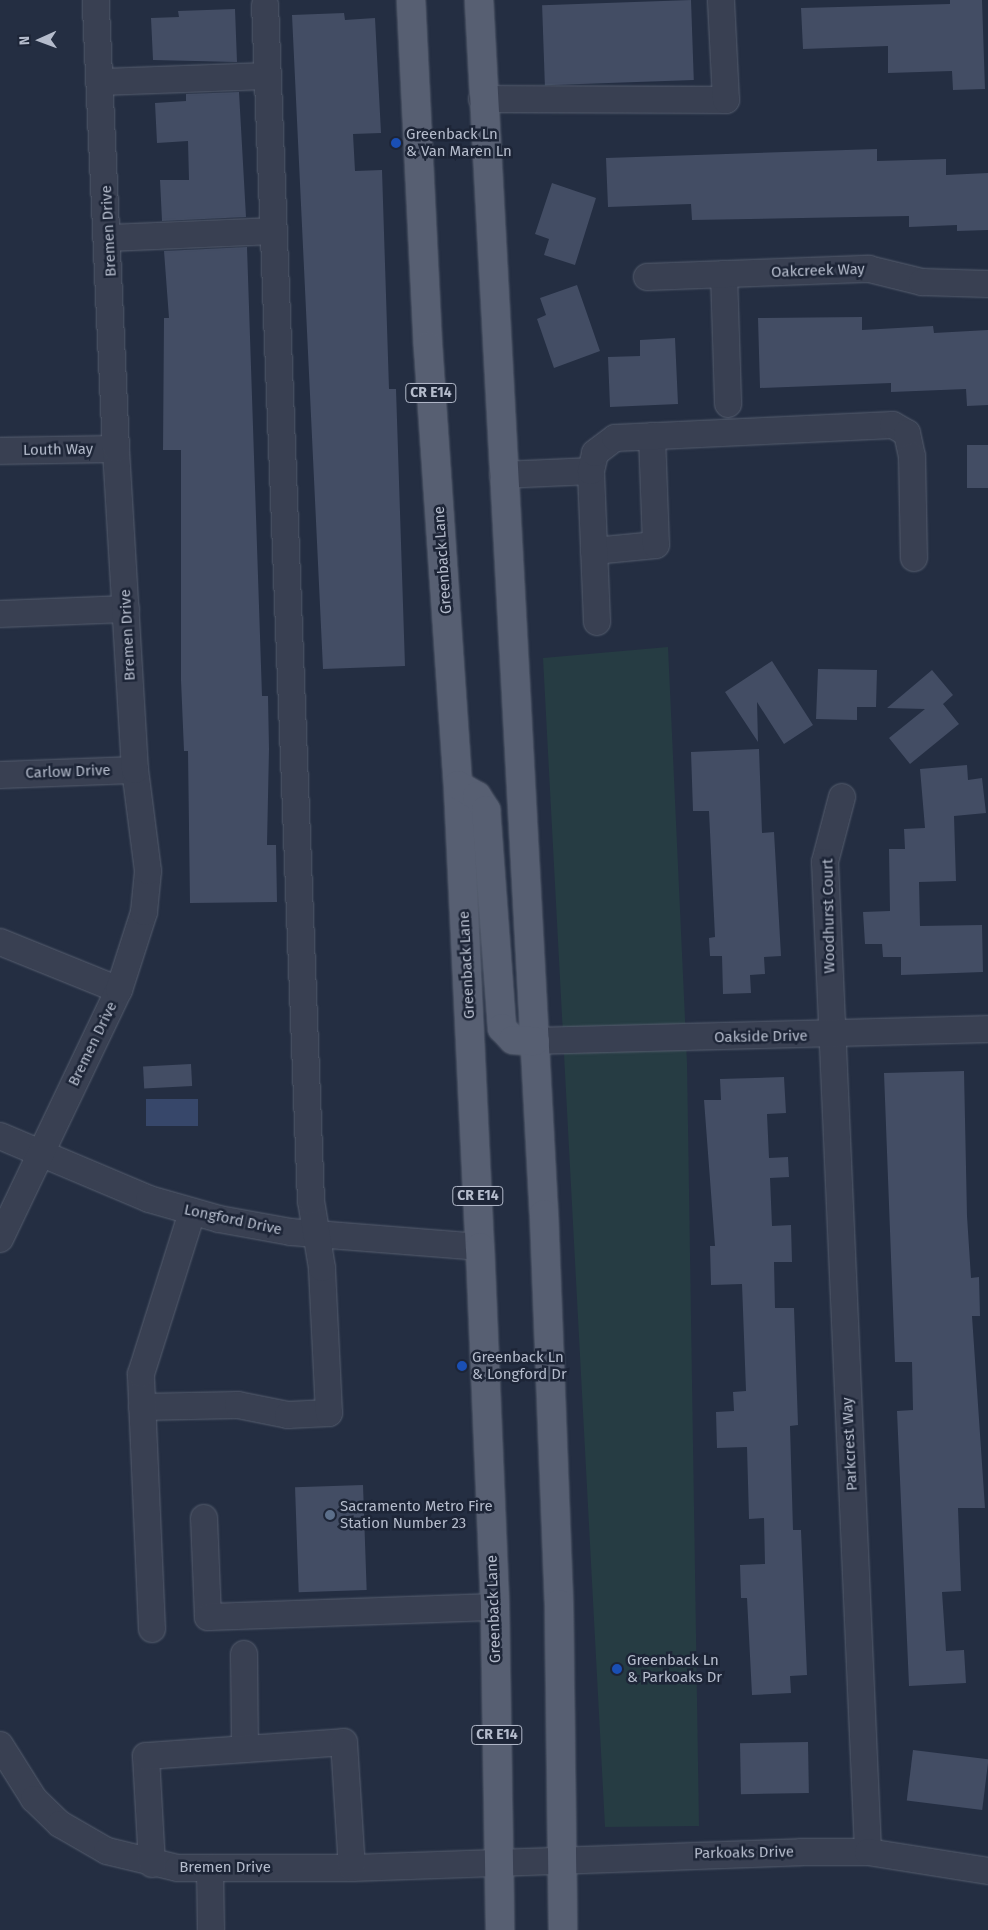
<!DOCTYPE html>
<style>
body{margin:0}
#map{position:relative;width:988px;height:1930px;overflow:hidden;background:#242e42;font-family:"Fira Sans",sans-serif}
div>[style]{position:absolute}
.green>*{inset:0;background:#263c43}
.water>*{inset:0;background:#37476a;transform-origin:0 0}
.building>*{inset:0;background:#434d64;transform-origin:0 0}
.roads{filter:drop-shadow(0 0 1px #565e6f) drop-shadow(0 0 1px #565e6f)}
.minor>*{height:26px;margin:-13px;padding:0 13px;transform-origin:13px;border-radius:13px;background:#394052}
.major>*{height:28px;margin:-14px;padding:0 14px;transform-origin:14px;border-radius:14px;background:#575f72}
.dots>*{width:14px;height:14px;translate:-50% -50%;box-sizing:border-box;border:2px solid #1d2537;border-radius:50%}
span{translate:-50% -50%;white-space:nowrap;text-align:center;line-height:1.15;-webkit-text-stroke:5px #1d2537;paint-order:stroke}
.shield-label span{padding:1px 4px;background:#1d2537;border:1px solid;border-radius:4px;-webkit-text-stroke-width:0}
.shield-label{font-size:14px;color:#b5bccc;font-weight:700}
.poi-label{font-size:15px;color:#b5bccc}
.left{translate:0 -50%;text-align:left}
.street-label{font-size:15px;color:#b5bccc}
.north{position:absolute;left:15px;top:15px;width:50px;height:50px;-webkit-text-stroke:4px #1d2537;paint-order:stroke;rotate:268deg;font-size:14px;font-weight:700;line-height:20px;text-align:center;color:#b5bccc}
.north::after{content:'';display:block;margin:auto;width:18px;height:22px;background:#b5bccc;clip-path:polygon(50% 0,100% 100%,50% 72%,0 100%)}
</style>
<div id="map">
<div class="green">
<div style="clip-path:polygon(668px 647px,687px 1063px,699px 1826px,605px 1827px,543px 658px)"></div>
</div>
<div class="water">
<div style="left:198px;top:1099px;width:27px;height:52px;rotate:90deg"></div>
</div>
<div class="building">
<div style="left:691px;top:0;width:80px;height:149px;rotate:88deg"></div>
<div style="clip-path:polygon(950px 0,982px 0,985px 89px,953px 90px,952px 71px,888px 73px,888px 46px,803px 49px,801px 8px,950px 4px)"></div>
<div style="clip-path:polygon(235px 9px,237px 62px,153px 60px,151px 18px,179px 17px,178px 11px)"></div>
<div style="clip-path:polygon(344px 13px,345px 20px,375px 18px,381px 133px,353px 134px,355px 171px,382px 170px,389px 389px,396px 389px,405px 666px,323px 669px,292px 15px)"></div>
<div style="clip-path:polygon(239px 92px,246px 217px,162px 221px,160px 180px,189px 180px,188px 141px,157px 143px,155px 103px,186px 101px,186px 94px)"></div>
<div style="clip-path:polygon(877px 149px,877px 161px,946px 159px,946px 175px,988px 173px,988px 230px,957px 231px,957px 225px,909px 227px,909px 216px,692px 220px,691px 204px,608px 207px,606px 158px)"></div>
<div style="clip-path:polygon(552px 183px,596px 198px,575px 265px,544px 255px,549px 239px,535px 234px)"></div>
<div style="clip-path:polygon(247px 247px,262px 696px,268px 696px,269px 749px,267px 845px,276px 845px,277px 902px,190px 903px,188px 751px,184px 751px,181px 680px,181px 450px,163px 450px,164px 318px,169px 318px,164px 251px)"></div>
<div style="clip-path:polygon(577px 285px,600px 351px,554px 368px,537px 319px,546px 315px,540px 298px)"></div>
<div style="clip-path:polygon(862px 317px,862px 330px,933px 326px,934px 333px,988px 330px,988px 405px,967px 406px,966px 389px,891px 392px,891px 383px,760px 388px,758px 318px)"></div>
<div style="clip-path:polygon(675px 338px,678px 404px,610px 407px,608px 357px,640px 356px,640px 340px)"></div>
<div style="left:988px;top:445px;width:43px;height:21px;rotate:90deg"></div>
<div style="clip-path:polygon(772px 661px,813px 725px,784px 744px,757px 702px,758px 742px,725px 692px)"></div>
<div style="clip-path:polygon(818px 669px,877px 670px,876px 707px,857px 707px,857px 720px,816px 719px)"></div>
<div style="clip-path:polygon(932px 670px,953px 695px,943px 704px,959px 724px,910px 764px,889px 738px,925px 709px,887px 708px)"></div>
<div style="clip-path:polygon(759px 749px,762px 833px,774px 832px,781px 956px,764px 957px,765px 974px,750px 975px,751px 993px,723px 994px,722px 956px,710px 956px,709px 938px,715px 937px,709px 811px,693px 811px,691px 752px)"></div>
<div style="clip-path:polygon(967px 765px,968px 780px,982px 778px,986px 813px,954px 816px,956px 881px,919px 882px,920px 926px,982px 925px,983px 972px,901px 975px,901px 957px,883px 957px,882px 944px,865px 944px,863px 912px,890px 911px,889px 849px,905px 849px,904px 829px,925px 828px,920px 769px)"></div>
<div style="left:191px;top:1064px;width:22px;height:48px;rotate:87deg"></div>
<div style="clip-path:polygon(964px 1071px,967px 1216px,971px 1278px,979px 1277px,980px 1316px,972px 1316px,985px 1508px,958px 1508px,961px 1591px,942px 1592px,946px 1651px,964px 1650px,966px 1683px,909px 1686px,897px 1411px,913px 1410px,912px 1362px,895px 1362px,884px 1073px)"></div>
<div style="clip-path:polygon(784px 1077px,786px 1113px,767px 1114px,769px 1158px,788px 1157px,789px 1177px,770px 1178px,772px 1226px,791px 1225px,792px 1262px,774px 1262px,775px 1308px,794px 1308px,798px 1425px,790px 1426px,793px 1530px,801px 1530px,807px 1675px,790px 1676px,791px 1693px,752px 1695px,747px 1598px,741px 1598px,740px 1565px,765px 1564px,764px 1518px,749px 1519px,747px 1447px,717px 1448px,716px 1412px,734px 1411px,733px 1392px,746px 1391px,742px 1284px,711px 1285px,710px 1246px,715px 1246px,704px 1100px,721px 1100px,720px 1079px)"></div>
<div style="left:363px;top:1485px;width:105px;height:68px;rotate:88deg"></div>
<div style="left:808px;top:1742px;width:51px;height:68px;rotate:89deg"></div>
<div style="left:913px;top:1750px;width:76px;height:51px;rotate:7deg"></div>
</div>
<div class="roads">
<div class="minor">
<div style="left:101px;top:82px;width:167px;rotate:-2.1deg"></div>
<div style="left:482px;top:99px;width:244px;rotate:0.2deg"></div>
<div style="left:726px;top:100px;width:100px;rotate:-92.9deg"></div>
<div style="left:110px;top:238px;width:164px;rotate:-2.4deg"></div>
<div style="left:724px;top:274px;width:130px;rotate:88.2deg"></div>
<div style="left:647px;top:277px;width:222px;rotate:-2.1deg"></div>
<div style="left:869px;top:269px;width:55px;rotate:13.8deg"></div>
<div style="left:922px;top:282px;width:66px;rotate:1.7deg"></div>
<div style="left:0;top:451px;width:116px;rotate:-1deg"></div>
<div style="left:503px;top:475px;width:88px;rotate:-2.6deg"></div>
<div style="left:594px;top:551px;width:62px;rotate:-5.5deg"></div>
<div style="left:656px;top:545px;width:109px;rotate:-92.1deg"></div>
<div style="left:0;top:614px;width:126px;rotate:-2.3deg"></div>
<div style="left:597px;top:622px;width:151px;rotate:-92.3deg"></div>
<div style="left:591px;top:471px;width:18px;rotate:-77deg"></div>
<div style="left:595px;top:453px;width:25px;rotate:-37deg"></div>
<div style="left:615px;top:438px;width:278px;rotate:-2.7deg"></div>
<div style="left:893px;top:425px;width:16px;rotate:30deg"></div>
<div style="left:907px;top:433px;width:24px;rotate:78deg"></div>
<div style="left:912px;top:456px;width:102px;rotate:88.9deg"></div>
<div style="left:0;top:775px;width:135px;rotate:-2.1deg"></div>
<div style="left:842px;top:797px;width:67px;rotate:104.7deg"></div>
<div style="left:825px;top:862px;width:991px;rotate:87.51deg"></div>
<div style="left:0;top:942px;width:128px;rotate:22deg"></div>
<div style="left:535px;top:1041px;width:453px;rotate:-1.5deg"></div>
<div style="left:0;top:1136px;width:162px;rotate:22.9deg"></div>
<div style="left:149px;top:1199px;width:73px;rotate:15.9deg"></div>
<div style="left:219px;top:1219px;width:73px;rotate:10.2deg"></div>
<div style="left:291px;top:1232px;width:190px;rotate:4.5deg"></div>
<div style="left:0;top:1239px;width:276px;rotate:-64.5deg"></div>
<div style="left:119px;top:990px;width:82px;rotate:-72.2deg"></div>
<div style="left:144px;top:912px;width:41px;rotate:-84.4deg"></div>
<div style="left:148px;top:871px;width:102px;rotate:-97.3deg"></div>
<div style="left:135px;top:770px;width:322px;rotate:-93.4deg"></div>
<div style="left:116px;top:449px;width:449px;rotate:-92.6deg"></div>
<div style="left:142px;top:1407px;width:96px;rotate:-1.2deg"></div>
<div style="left:238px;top:1405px;width:51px;rotate:11.3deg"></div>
<div style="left:288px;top:1415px;width:41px;rotate:-2.8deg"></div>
<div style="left:329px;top:1413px;width:145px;rotate:-92.8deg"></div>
<div style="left:322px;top:1268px;width:68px;rotate:-99.3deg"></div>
<div style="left:311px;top:1201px;width:1197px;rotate:-92.2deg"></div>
<div style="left:204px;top:1518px;width:99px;rotate:87.7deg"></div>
<div style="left:208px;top:1617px;width:287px;rotate:-2deg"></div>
<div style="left:152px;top:1629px;width:255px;rotate:-92.5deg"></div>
<div style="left:141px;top:1374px;width:170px;rotate:-72.5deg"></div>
<div style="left:244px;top:1654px;width:95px;rotate:89.4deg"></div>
<div style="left:0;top:1745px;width:64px;rotate:57.8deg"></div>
<div style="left:34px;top:1799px;width:36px;rotate:44deg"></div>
<div style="left:60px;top:1824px;width:54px;rotate:29.9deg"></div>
<div style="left:107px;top:1851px;width:73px;rotate:13.5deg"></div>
<div style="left:178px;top:1868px;width:174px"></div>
<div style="left:352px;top:1868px;width:449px;rotate:-2deg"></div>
<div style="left:801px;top:1852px;width:67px"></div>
<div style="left:868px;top:1852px;width:121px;rotate:9deg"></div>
<div style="left:152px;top:1864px;width:108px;rotate:-93.2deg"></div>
<div style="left:146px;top:1756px;width:198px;rotate:-4deg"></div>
<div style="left:344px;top:1742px;width:126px;rotate:86.4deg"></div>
<div style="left:210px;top:1868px;width:62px;rotate:89.1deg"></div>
</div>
<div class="major">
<div style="left:411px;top:0;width:346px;rotate:87.2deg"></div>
<div style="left:428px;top:346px;width:440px;rotate:86.1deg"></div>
<div style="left:458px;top:785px;width:463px;rotate:87.3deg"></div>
<div style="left:480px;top:1247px;width:360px;rotate:87.6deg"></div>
<div style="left:495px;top:1607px;width:323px;rotate:89.1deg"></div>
<div style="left:479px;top:0;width:1216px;rotate:86.94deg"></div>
<div style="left:544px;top:1214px;width:390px;rotate:87.8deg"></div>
<div style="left:559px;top:1604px;width:326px;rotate:89.3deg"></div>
<div style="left:458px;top:785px;width:22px;rotate:30deg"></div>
<div style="left:477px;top:796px;width:17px;rotate:57deg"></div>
<div style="left:486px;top:810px;width:219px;rotate:85.8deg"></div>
<div style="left:502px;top:1028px;width:16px;rotate:47deg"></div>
<div style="left:513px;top:1040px;width:22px;rotate:3deg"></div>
</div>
</div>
<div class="dots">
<div style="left:396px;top:143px;background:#1a4fb4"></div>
<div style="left:462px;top:1366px;background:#1a4fb4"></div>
<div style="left:330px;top:1515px;background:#5c6f8a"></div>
<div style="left:617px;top:1669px;background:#1a4fb4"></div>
</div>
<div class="shield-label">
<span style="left:431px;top:393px">CR E14</span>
<span style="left:478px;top:1196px">CR E14</span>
<span style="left:497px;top:1735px">CR E14</span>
</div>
<div class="poi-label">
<span class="left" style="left:406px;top:143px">Greenback Ln<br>&amp; Van Maren Ln</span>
<span class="left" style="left:472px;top:1366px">Greenback Ln<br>&amp; Longford Dr</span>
<span class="left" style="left:340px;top:1515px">Sacramento Metro Fire<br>Station Number 23</span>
<span class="left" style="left:627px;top:1669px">Greenback Ln<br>&amp; Parkoaks Dr</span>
</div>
<div class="street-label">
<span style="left:109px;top:231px;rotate:-93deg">Bremen Drive</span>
<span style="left:818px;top:271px;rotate:-2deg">Oakcreek Way</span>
<span style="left:58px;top:450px;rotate:-1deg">Louth Way</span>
<span style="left:443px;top:560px;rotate:-94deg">Greenback Lane</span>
<span style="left:128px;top:635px;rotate:-93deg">Bremen Drive</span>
<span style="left:68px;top:772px;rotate:-2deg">Carlow Drive</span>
<span style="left:829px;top:916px;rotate:-91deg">Woodhurst Court</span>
<span style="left:467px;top:965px;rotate:-93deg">Greenback Lane</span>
<span style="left:761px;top:1037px;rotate:-1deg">Oakside Drive</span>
<span style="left:93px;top:1044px;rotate:-64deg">Bremen Drive</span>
<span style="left:233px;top:1220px;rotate:12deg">Longford Drive</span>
<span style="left:850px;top:1444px;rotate:-93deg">Parkcrest Way</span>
<span style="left:494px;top:1609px;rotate:-92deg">Greenback Lane</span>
<span style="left:744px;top:1853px;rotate:-1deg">Parkoaks Drive</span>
<span style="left:225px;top:1868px">Bremen Drive</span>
</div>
<div class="north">N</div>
</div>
